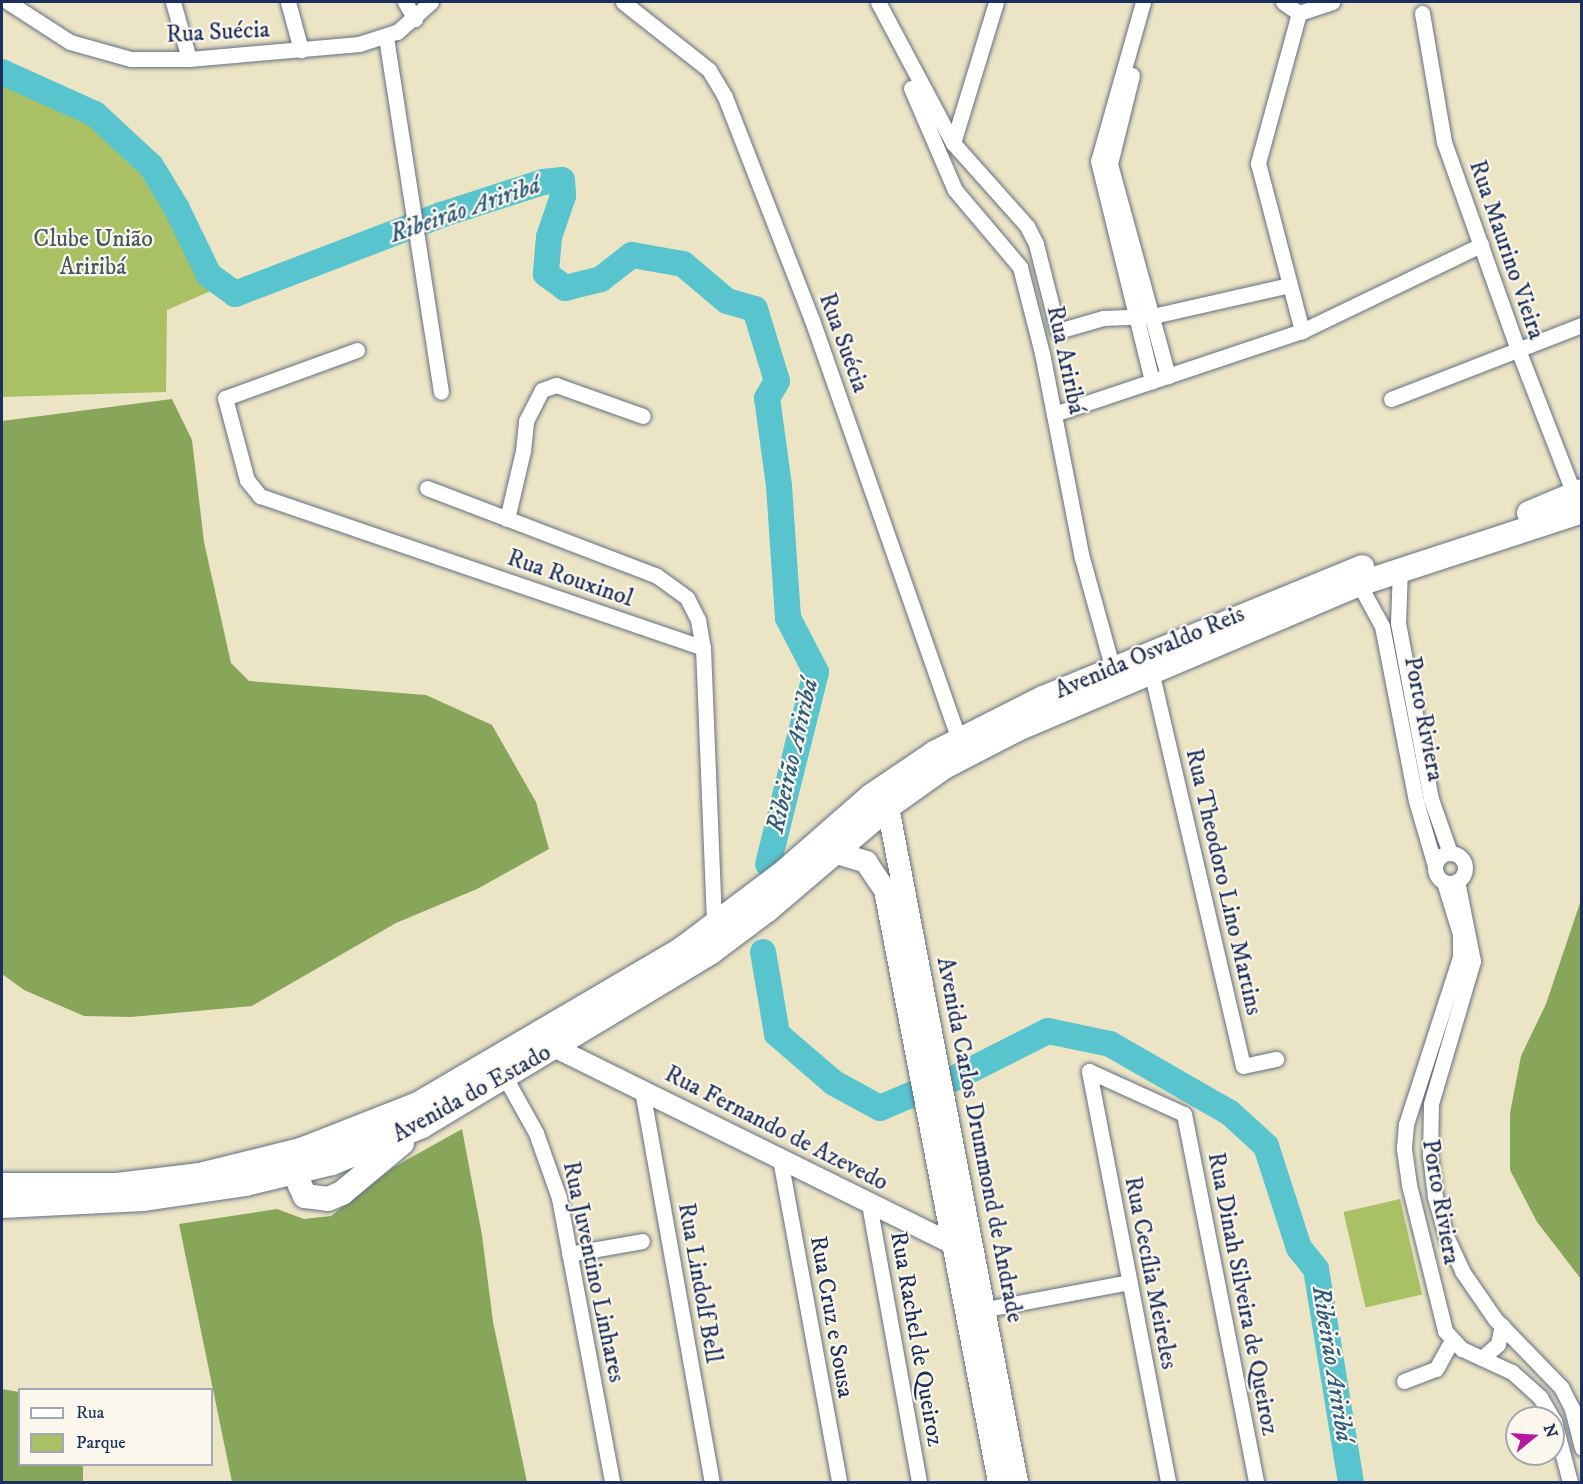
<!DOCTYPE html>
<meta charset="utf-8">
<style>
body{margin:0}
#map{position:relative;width:1583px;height:1484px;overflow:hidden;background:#ece5c5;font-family:"IM FELL DW Pica",serif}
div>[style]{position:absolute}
.green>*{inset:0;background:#aac065;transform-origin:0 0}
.forest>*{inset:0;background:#87a65a}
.river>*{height:26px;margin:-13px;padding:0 13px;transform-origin:13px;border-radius:13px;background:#58c5ce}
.roads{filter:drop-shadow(0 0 2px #646f82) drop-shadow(0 0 2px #646f82)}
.minor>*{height:15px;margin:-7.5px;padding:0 7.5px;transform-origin:7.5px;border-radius:7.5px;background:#fff}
.minor>.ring{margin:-7.5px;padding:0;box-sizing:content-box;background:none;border:15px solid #fff;border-radius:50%}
.tertiary>*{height:20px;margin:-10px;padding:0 10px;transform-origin:10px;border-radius:10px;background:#fff}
.secondary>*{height:22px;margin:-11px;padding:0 11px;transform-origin:11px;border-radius:11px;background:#fff}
.primary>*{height:24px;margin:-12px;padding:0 12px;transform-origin:12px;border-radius:12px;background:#fff}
span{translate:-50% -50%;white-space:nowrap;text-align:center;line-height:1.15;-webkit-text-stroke:4.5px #fbf7ec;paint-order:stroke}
.street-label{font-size:24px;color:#1b2f5e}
.park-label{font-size:24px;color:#465a60}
.water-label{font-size:26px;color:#2d5c80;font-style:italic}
.frame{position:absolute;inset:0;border:3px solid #1b2f5e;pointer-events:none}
.legend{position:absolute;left:18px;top:1388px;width:195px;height:78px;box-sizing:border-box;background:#fbf7ec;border:2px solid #a1a7b3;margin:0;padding:8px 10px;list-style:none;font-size:18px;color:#1b2f5e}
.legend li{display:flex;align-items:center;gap:12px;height:30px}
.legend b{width:30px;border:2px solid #a1a7b3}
.north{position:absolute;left:1505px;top:1406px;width:60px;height:60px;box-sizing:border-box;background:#fbf7ec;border:2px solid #a1a7b3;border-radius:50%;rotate:72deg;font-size:16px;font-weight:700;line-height:24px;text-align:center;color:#1b2f5e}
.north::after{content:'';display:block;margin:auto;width:21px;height:27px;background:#b5179e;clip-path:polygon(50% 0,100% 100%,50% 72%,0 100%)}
</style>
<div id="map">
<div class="green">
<div style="clip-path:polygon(2px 80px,90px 119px,146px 170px,172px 209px,213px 290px,167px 310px,166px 392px,2px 397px)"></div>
<div style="left:1400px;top:1199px;width:98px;height:58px;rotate:77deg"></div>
</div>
<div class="forest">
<div style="clip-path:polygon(172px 399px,192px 440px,204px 542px,231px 663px,249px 681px,426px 695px,492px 725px,536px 802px,549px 849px,477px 889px,396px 923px,252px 1006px,131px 1017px,84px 1016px,24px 990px,2px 974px,2px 421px)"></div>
<div style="clip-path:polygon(1581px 900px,1581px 1279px,1537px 1222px,1510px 1170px,1510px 1113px,1521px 1056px,1546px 1004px)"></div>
<div style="clip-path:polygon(462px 1129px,482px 1235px,493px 1322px,527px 1482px,232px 1482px,179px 1224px,277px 1209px,304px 1219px,331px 1216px,394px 1167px)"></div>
<div style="clip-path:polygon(2px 1389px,19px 1392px,20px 1464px,83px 1465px,83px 1482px,2px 1482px)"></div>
</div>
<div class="river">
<div style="left:2px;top:72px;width:102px;rotate:24.3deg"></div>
<div style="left:95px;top:114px;width:76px;rotate:42.9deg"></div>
<div style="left:151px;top:166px;width:48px;rotate:58.6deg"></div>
<div style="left:176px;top:207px;width:76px;rotate:64.1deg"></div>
<div style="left:209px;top:275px;width:32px;rotate:36deg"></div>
<div style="left:235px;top:294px;width:221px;rotate:-21deg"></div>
<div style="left:441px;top:215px;width:107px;rotate:-17.9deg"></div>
<div style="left:543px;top:182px;width:19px;rotate:-6deg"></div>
<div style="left:562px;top:180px;width:16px;rotate:86deg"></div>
<div style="left:563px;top:196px;width:43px;rotate:108.9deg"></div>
<div style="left:549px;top:237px;width:37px;rotate:95deg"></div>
<div style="left:546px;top:274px;width:24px;rotate:36deg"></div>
<div style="left:565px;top:288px;width:37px;rotate:-14deg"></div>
<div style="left:601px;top:279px;width:39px;rotate:-38deg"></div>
<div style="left:632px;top:255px;width:52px;rotate:10deg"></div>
<div style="left:683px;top:264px;width:57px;rotate:40.1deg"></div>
<div style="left:727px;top:301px;width:29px;rotate:16deg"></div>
<div style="left:755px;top:309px;width:75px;rotate:73deg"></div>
<div style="left:777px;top:381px;width:20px;rotate:120deg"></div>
<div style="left:767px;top:398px;width:89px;rotate:82.2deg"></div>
<div style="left:779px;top:486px;width:132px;rotate:86.1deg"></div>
<div style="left:788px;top:618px;width:61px;rotate:62.6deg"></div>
<div style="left:816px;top:672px;width:198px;rotate:104deg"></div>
<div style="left:763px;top:952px;width:83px;rotate:80.3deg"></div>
<div style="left:777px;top:1034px;width:75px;rotate:40.7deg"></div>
<div style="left:834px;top:1083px;width:52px;rotate:28.5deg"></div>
<div style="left:880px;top:1108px;width:38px;rotate:-23deg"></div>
<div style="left:953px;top:1079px;width:106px;rotate:-26.8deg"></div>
<div style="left:1048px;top:1031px;width:63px;rotate:11.8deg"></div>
<div style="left:1110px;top:1044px;width:138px;rotate:29.9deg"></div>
<div style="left:1230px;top:1113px;width:49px;rotate:42.5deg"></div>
<div style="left:1266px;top:1146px;width:107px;rotate:72.1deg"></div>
<div style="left:1299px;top:1248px;width:27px;rotate:51deg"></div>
<div style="left:1316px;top:1269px;width:216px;rotate:80.7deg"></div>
</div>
<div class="roads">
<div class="minor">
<div style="left:8px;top:2px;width:74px;rotate:32.8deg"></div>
<div style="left:70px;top:42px;width:63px;rotate:15.6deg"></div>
<div style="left:131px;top:59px;width:58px"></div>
<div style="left:189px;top:59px;width:171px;rotate:-5deg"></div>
<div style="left:359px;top:44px;width:40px;rotate:-18deg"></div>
<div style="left:397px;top:32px;width:45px;rotate:-41.4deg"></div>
<div style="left:173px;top:2px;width:59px;rotate:74.3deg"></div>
<div style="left:288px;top:2px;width:50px;rotate:74.8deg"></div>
<div style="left:405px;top:2px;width:20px;rotate:60deg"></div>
<div style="left:623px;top:2px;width:110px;rotate:38.3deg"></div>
<div style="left:709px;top:70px;width:31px;rotate:59deg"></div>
<div style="left:725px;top:97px;width:239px;rotate:68.7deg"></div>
<div style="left:812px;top:320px;width:445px;rotate:70.7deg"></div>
<div style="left:878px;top:2px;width:160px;rotate:62deg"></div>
<div style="left:953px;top:143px;width:111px;rotate:48.3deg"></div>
<div style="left:1027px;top:226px;width:20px;rotate:63deg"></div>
<div style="left:1036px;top:244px;width:90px;rotate:75.8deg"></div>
<div style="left:1058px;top:331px;width:47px;rotate:-16.1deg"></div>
<div style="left:1103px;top:318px;width:50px;rotate:-2.3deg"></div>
<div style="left:1153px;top:316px;width:140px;rotate:-12.8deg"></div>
<div style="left:1143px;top:2px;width:165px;rotate:105.8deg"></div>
<div style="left:1098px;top:161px;width:227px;rotate:76.2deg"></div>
<div style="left:1283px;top:2px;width:19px;rotate:35deg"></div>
<div style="left:1299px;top:13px;width:156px;rotate:105.3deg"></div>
<div style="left:1258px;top:163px;width:174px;rotate:75.3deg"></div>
<div style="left:1299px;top:13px;width:35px;rotate:-18deg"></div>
<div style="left:1422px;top:13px;width:131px;rotate:80.3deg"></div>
<div style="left:1444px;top:142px;width:218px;rotate:70.4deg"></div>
<div style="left:1517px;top:347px;width:158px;rotate:68.8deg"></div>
<div style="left:386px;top:37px;width:359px;rotate:81.2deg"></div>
<div style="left:1132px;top:75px;width:92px;rotate:103.9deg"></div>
<div style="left:1110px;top:164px;width:220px;rotate:74.7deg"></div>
<div style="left:911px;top:88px;width:111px;rotate:66.7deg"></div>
<div style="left:955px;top:190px;width:101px;rotate:49.8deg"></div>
<div style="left:1020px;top:267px;width:89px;rotate:75.7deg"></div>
<div style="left:1042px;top:353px;width:209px;rotate:79deg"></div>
<div style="left:1082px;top:558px;width:116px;rotate:74.5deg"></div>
<div style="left:953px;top:143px;width:147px;rotate:-73deg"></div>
<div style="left:357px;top:350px;width:140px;rotate:160deg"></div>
<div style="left:225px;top:398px;width:85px;rotate:75deg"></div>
<div style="left:247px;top:480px;width:21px;rotate:51deg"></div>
<div style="left:260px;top:496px;width:468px;rotate:18.9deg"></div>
<div style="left:703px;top:648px;width:278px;rotate:87.7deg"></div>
<div style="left:1391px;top:399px;width:205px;rotate:-21.2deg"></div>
<div style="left:1054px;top:414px;width:262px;rotate:-18.5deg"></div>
<div style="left:1302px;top:331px;width:199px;rotate:-25.7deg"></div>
<div style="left:427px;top:488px;width:246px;rotate:20.9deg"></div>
<div style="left:657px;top:576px;width:37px;rotate:36deg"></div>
<div style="left:687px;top:598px;width:25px;rotate:63deg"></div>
<div style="left:698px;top:620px;width:28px;rotate:80deg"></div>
<div style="left:507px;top:519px;width:70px;rotate:-76.8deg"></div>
<div style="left:523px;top:451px;width:30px;rotate:-84deg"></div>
<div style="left:526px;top:421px;width:35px;rotate:-63deg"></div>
<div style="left:542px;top:390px;width:15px;rotate:-20deg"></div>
<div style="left:556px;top:385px;width:92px;rotate:19.6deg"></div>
<div style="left:1400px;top:569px;width:54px;rotate:92.1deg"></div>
<div style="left:1398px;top:623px;width:179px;rotate:79.4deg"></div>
<div style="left:1431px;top:799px;width:57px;rotate:70.6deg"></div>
<div style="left:1359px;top:584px;width:48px;rotate:61.3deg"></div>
<div style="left:1382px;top:626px;width:178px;rotate:79deg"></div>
<div style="left:1416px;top:801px;width:68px;rotate:73.7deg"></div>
<div style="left:1152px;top:675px;width:401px;rotate:76.9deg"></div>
<div style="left:1243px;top:1066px;width:34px;rotate:-12deg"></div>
<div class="ring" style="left:1435px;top:853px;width:15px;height:15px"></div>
<div style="left:1457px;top:881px;width:82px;rotate:78.7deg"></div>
<div style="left:1473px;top:961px;width:149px;rotate:106.4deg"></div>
<div style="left:1431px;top:1104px;width:51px;rotate:91.1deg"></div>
<div style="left:1430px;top:1155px;width:42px;rotate:83.2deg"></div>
<div style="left:1435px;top:1197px;width:41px;rotate:74.2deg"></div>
<div style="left:1446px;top:1236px;width:38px;rotate:65deg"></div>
<div style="left:1462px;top:1271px;width:58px;rotate:55.5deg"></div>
<div style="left:1495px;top:1319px;width:95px;rotate:45.9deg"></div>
<div style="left:1561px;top:1387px;width:25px;rotate:63deg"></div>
<div style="left:1572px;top:1409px;width:40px;rotate:75.6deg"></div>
<div style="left:1444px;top:882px;width:54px;rotate:72.9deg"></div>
<div style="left:1460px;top:934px;width:23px;rotate:90deg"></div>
<div style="left:1460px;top:957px;width:176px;rotate:107.9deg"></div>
<div style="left:1406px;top:1124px;width:25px;rotate:95deg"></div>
<div style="left:1404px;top:1149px;width:36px;rotate:82deg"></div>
<div style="left:1409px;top:1185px;width:150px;rotate:76.1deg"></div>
<div style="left:1445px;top:1331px;width:25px;rotate:47deg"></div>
<div style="left:1462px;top:1349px;width:55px;rotate:24.7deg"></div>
<div style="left:1512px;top:1372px;width:38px;rotate:42deg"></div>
<div style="left:1540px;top:1397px;width:28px;rotate:60deg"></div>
<div style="left:1554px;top:1421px;width:63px;rotate:75.3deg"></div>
<div style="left:1089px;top:1071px;width:104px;rotate:24.4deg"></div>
<div style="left:1184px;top:1114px;width:375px;rotate:78.9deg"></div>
<div style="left:1089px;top:1071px;width:419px;rotate:79.1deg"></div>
<div style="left:506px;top:1079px;width:62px;rotate:60.9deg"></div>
<div style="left:536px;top:1133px;width:69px;rotate:70.5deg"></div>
<div style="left:559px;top:1198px;width:289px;rotate:79.4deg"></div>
<div style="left:642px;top:1090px;width:398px;rotate:79.9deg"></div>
<div style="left:780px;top:1159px;width:328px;rotate:79.6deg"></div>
<div style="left:869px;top:1204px;width:282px;rotate:79.8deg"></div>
<div style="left:569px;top:1254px;width:74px;rotate:-10.1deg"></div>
<div style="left:976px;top:1311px;width:156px;rotate:-10.7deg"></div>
<div style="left:1482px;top:1358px;width:21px;rotate:-41deg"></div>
<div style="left:1498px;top:1344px;width:19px;rotate:-78deg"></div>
<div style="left:1404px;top:1381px;width:34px;rotate:-21deg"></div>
<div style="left:1436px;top:1369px;width:33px;rotate:-61deg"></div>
</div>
<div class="tertiary">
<div style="left:556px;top:1048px;width:456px;rotate:26.3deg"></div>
</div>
<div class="secondary">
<div style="left:888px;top:807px;width:687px;rotate:79.18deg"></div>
<div style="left:834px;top:852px;width:34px;rotate:17deg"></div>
<div style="left:866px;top:862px;width:34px;rotate:56deg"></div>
<div style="left:885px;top:890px;width:603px;rotate:79.1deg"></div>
</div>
<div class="primary">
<div style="left:1529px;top:513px;width:57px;rotate:-22.5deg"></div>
<div style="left:299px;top:1158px;width:16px;rotate:104deg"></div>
<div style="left:295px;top:1174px;width:24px;rotate:66deg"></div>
<div style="left:305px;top:1196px;width:23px;rotate:7deg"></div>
<div style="left:328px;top:1199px;width:15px;rotate:-23deg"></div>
<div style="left:342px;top:1193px;width:78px;rotate:-39.8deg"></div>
<div style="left:2px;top:1185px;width:115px"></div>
<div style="left:117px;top:1185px;width:84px;rotate:-6.9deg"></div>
<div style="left:200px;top:1175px;width:104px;rotate:-13.9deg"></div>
<div style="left:301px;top:1150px;width:126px;rotate:-21.5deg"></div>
<div style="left:418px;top:1104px;width:303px;rotate:-30.4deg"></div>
<div style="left:679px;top:951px;width:133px;rotate:-37deg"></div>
<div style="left:785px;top:871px;width:114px;rotate:-41.1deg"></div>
<div style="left:871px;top:796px;width:78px;rotate:-34.1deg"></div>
<div style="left:936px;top:752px;width:120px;rotate:-26.8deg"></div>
<div style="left:1043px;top:698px;width:345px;rotate:-22.3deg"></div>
<div style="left:2px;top:1206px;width:142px;rotate:-2.8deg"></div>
<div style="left:144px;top:1199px;width:102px;rotate:-8.4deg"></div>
<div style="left:245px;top:1184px;width:89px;rotate:-13.6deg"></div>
<div style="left:332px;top:1163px;width:97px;rotate:-22.3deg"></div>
<div style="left:422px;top:1126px;width:336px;rotate:-31deg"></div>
<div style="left:710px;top:953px;width:70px;rotate:-36.9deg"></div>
<div style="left:766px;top:911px;width:160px;rotate:-40.4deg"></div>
<div style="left:888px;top:807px;width:69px;rotate:-35.5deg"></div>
<div style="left:944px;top:767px;width:85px;rotate:-27.2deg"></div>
<div style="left:1020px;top:728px;width:368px;rotate:-23deg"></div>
<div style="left:1359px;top:584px;width:235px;rotate:-18.1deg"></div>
</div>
</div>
<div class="street-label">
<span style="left:218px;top:33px;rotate:-3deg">Rua Suécia</span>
<span style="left:1506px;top:250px;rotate:71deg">Rua Maurino Vieira</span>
<span style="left:843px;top:343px;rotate:70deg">Rua Suécia</span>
<span style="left:1065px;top:360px;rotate:78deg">Rua Ariribá</span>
<span style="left:570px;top:579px;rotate:19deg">Rua Rouxinol</span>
<span style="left:1150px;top:653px;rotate:-23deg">Avenida Osvaldo Reis</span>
<span style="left:1423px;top:719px;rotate:79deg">Porto Riviera</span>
<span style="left:1223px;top:882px;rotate:77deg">Rua Theodoro Lino Martins</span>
<span style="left:472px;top:1094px;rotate:-29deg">Avenida do Estado</span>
<span style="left:776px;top:1129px;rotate:27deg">Rua Fernando de Azevedo</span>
<span style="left:979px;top:1140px;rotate:79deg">Avenida Carlos Drummond de Andrade</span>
<span style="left:1440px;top:1202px;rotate:80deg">Porto Riviera</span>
<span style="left:593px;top:1272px;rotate:78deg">Rua Juventino Linhares</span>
<span style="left:1150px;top:1273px;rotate:79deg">Rua Cecília Meireles</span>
<span style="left:699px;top:1283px;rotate:80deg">Rua Lindolf Bell</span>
<span style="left:1242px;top:1294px;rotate:79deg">Rua Dinah Silveira de Queiroz</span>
<span style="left:831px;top:1317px;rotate:80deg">Rua Cruz e Sousa</span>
<span style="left:916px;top:1339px;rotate:80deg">Rua Rachel de Queiroz</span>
</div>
<div class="park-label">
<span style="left:93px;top:254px">Clube União<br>Ariribá</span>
</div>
<div class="water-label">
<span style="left:465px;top:210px;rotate:-19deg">Ribeirão Ariribá</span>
<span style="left:793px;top:756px;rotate:-77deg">Ribeirão Ariribá</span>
<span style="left:1332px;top:1364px;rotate:81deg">Ribeirão Ariribá</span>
</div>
<div class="frame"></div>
<ul class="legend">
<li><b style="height:8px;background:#fff"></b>Rua</li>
<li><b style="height:16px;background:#aac065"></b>Parque</li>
</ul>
<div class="north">N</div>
</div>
